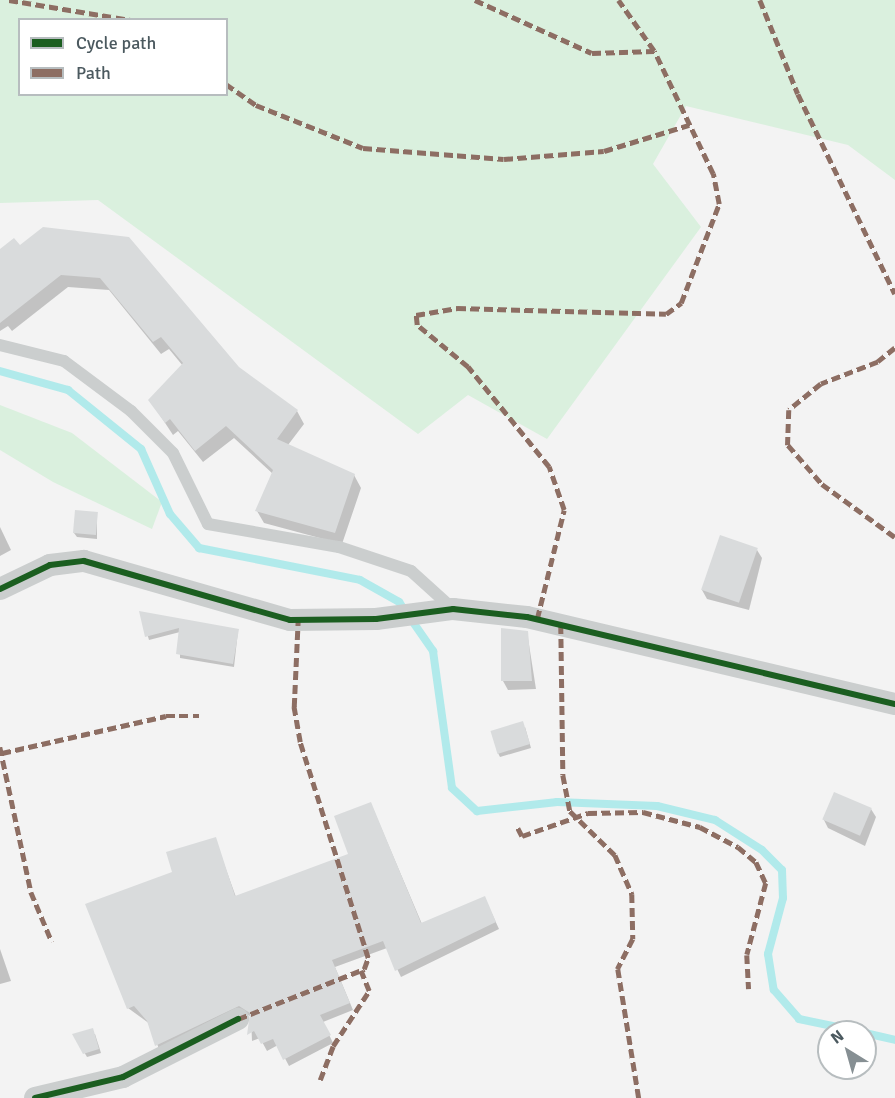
<!DOCTYPE html>
<style>
body{margin:0}
#map{position:relative;width:895px;height:1098px;overflow:hidden;background:#f3f3f3;font-family:Signika,sans-serif}
div>[style]{position:absolute}
.green>*{inset:0;background:#daf0de}
.shadow>*{inset:0;background:#0003}
.stream>*{height:8px;margin:-4px;padding:0 4px;transform-origin:4px;border-radius:4px;background:#b1eaeb}
.building>*{inset:0;background:#d9dbdc;transform-origin:0 0}
.lane>*{height:12px;margin:-6px;padding:0 6px;transform-origin:6px;border-radius:6px;background:#cbcece}
.street>*{height:22px;margin:-11px;padding:0 11px;transform-origin:11px;border-radius:11px;background:#cbcece}
.quiet>*{height:4.5px;margin-top:-2.25px;transform-origin:0;background:repeating-linear-gradient(90deg,#8d6e63 0 9px,transparent 0 13.5px)}
.cycleway>*{height:6px;margin:-3px;padding:0 3px;transform-origin:3px;border-radius:3px;background:#1b5e20}
span{translate:-50% -50%;white-space:nowrap;text-align:center;line-height:1.15;-webkit-text-stroke:4.5px #fff;paint-order:stroke}
.legend{position:absolute;left:18px;top:18px;width:210px;height:78px;box-sizing:border-box;background:#fff;border:2px solid #b7bdbf;margin:0;padding:8px 10px;list-style:none;font-size:18px;color:#4b595f}
.legend li{display:flex;align-items:center;gap:12px;height:30px}
.legend b{width:30px;border:2px solid #b7bdbf}
.north{position:absolute;left:817px;top:1020px;width:60px;height:60px;box-sizing:border-box;background:#fff;border:2px solid #b7bdbf;border-radius:50%;rotate:323deg;font-size:16px;font-weight:700;line-height:24px;text-align:center;color:#4b595f}
.north::after{content:'';display:block;margin:auto;width:21px;height:27px;background:#868f93;clip-path:polygon(50% 0,100% 100%,50% 72%,0 100%)}
</style>
<div id="map">
<div class="green">
<div style="clip-path:polygon(evenodd,0 0,895px 0,895px 180px,848px 145px,686px 106px,653px 164px,701px 227px,547px 439px,468px 395px,418px 434px,98px 200px,0 203px,0 0,20px 20px,226px 20px,226px 94px,20px 94px,20px 20px)"></div>
<div style="clip-path:polygon(0 405px,72px 433px,162px 502px,152px 529px,53px 482px,0 450px)"></div>
</div>
<div class="shadow">
<div style="clip-path:polygon(43px 228px,297px 411px,304px 424px,288px 445px,354px 475px,361px 488px,342px 544px,264px 523px,257px 511px,273px 474px,234px 438px,203px 462px,178px 431px,173px 435px,150px 400px,183px 366px,169px 349px,161px 354px,109px 290px,68px 287px,12px 331px,8px 326px,0 331px,0 253px,20px 247px)"></div>
<div style="clip-path:polygon(97px 514px,97px 539px,77px 537px,74px 533px)"></div>
<div style="clip-path:polygon(0 527px,11px 550px,0 556px)"></div>
<div style="clip-path:polygon(757px 550px,762px 558px,749px 610px,707px 599px,702px 590px)"></div>
<div style="clip-path:polygon(141px 613px,238px 631px,234px 667px,180px 658px,180px 632px,149px 640px)"></div>
<div style="clip-path:polygon(527px 632px,536px 689px,508px 690px,503px 681px)"></div>
<div style="clip-path:polygon(525px 727px,531px 748px,500px 757px,498px 753px)"></div>
<div style="clip-path:polygon(871px 809px,876px 817px,865px 846px,828px 828px,824px 820px)"></div>
<div style="clip-path:polygon(374px 811px,422px 924px,488px 905px,499px 929px,401px 977px,387px 948px,335px 967px,353px 1010px,323px 1022px,333px 1043px,289px 1066px,278px 1045px,267px 1051px,260px 1038px,252px 1041px,251px 1017px,244px 1012px,160px 1052px,150px 1024px,128px 1008px,174px 873px,215px 839px,236px 897px,350px 854px)"></div>
<div style="clip-path:polygon(0 949px,11px 981px,0 984px)"></div>
<div style="clip-path:polygon(95px 1034px,101px 1053px,87px 1057px,74px 1035px)"></div>
</div>
<div class="stream">
<div style="left:0;top:371px;width:71px;rotate:15.6deg"></div>
<div style="left:68px;top:390px;width:94px;rotate:38.9deg"></div>
<div style="left:141px;top:449px;width:71px;rotate:66deg"></div>
<div style="left:170px;top:514px;width:45px;rotate:49.5deg"></div>
<div style="left:199px;top:548px;width:164px;rotate:11.2deg"></div>
<div style="left:360px;top:580px;width:45px;rotate:29.4deg"></div>
<div style="left:399px;top:602px;width:60px;rotate:55.2deg"></div>
<div style="left:433px;top:651px;width:138px;rotate:82.1deg"></div>
<div style="left:452px;top:788px;width:34px;rotate:43deg"></div>
<div style="left:477px;top:811px;width:81px;rotate:-6.4deg"></div>
<div style="left:557px;top:802px;width:100px;rotate:2.3deg"></div>
<div style="left:657px;top:806px;width:60px;rotate:13.6deg"></div>
<div style="left:715px;top:820px;width:56px;rotate:32.6deg"></div>
<div style="left:762px;top:850px;width:28px;rotate:45deg"></div>
<div style="left:782px;top:870px;width:28px;rotate:88deg"></div>
<div style="left:783px;top:898px;width:58px;rotate:105deg"></div>
<div style="left:768px;top:954px;width:36px;rotate:81deg"></div>
<div style="left:774px;top:990px;width:38px;rotate:49deg"></div>
<div style="left:799px;top:1019px;width:64px;rotate:11.7deg"></div>
<div style="left:865px;top:1033px;width:31px;rotate:13deg"></div>
</div>
<div class="building">
<div style="clip-path:polygon(43px 227px,129px 237px,239px 367px,298px 410px,277px 439px,355px 474px,335px 533px,255px 511px,273px 470px,226px 426px,195px 451px,170px 419px,165px 423px,148px 400px,183px 363px,161px 337px,153px 342px,100px 278px,61px 275px,0 323px,0 249px,14px 238px,20px 245px)"></div>
<div style="left:75px;top:510px;width:23px;height:23px;rotate:5deg"></div>
<div style="left:720px;top:535px;width:40px;height:58px;rotate:19deg"></div>
<div style="clip-path:polygon(139px 611px,239px 629px,233px 664px,176px 654px,179px 628px,145px 637px)"></div>
<div style="clip-path:polygon(501px 628px,528px 631px,532px 681px,501px 681px)"></div>
<div style="left:523px;top:721px;width:24px;height:34px;rotate:73deg"></div>
<div style="left:834px;top:792px;width:41px;height:30px;rotate:23deg"></div>
<div style="clip-path:polygon(371px 802px,421px 923px,485px 896px,496px 922px,395px 971px,383px 941px,332px 960px,350px 1003px,320px 1015px,331px 1035px,283px 1060px,273px 1039px,261px 1044px,254px 1031px,247px 1035px,250px 1013px,239px 1006px,155px 1046px,147px 1021px,134px 1006px,127px 1009px,85px 904px,172px 872px,166px 852px,216px 837px,235px 896px,348px 854px,334px 816px)"></div>
<div style="clip-path:polygon(93px 1028px,99px 1049px,83px 1054px,72px 1034px)"></div>
</div>
<div class="lane">
<div style="left:0;top:345px;width:66px;rotate:14deg"></div>
<div style="left:64px;top:361px;width:84px;rotate:36.7deg"></div>
<div style="left:131px;top:411px;width:59px;rotate:45deg"></div>
<div style="left:173px;top:453px;width:79px;rotate:63.8deg"></div>
<div style="left:208px;top:524px;width:133px;rotate:10deg"></div>
<div style="left:339px;top:547px;width:76px;rotate:18.4deg"></div>
<div style="left:411px;top:571px;width:57px;rotate:42.1deg"></div>
</div>
<div class="street">
<div style="left:0;top:589px;width:55px;rotate:-25.6deg"></div>
<div style="left:50px;top:565px;width:34px;rotate:-7deg"></div>
<div style="left:84px;top:561px;width:214px;rotate:16deg"></div>
<div style="left:290px;top:620px;width:86px;rotate:-0.7deg"></div>
<div style="left:376px;top:619px;width:78px;rotate:-7.4deg"></div>
<div style="left:453px;top:609px;width:74px;rotate:6.2deg"></div>
<div style="left:527px;top:617px;width:378px;rotate:13.3deg"></div>
<div style="left:35px;top:1098px;width:90px;rotate:-13.4deg"></div>
<div style="left:123px;top:1077px;width:129px;rotate:-26.8deg"></div>
</div>
<div class="quiet">
<div style="left:9px;top:0;width:123px;rotate:9.4deg"></div>
<div style="left:475px;top:0;width:128px;rotate:24.4deg"></div>
<div style="left:592px;top:53px;width:62px;rotate:-1.8deg"></div>
<div style="left:760px;top:0;width:101px;rotate:68deg"></div>
<div style="left:798px;top:94px;width:222px;rotate:64.1deg"></div>
<div style="left:226px;top:84px;width:37px;rotate:35deg"></div>
<div style="left:256px;top:105px;width:115px;rotate:21.9deg"></div>
<div style="left:363px;top:148px;width:141px;rotate:4.5deg"></div>
<div style="left:504px;top:159px;width:100px;rotate:-4.6deg"></div>
<div style="left:604px;top:151px;width:89px;rotate:-17deg"></div>
<div style="left:895px;top:348px;width:22px;rotate:141deg"></div>
<div style="left:878px;top:362px;width:61px;rotate:158.9deg"></div>
<div style="left:821px;top:384px;width:41px;rotate:140.9deg"></div>
<div style="left:789px;top:410px;width:35px;rotate:92deg"></div>
<div style="left:788px;top:445px;width:52px;rotate:48.9deg"></div>
<div style="left:822px;top:484px;width:90px;rotate:36deg"></div>
<div style="left:537px;top:619px;width:112px;rotate:-76.1deg"></div>
<div style="left:564px;top:510px;width:46px;rotate:-109.2deg"></div>
<div style="left:549px;top:467px;width:129px;rotate:-129deg"></div>
<div style="left:468px;top:367px;width:66px;rotate:-140.5deg"></div>
<div style="left:417px;top:325px;width:10px;rotate:-96deg"></div>
<div style="left:416px;top:315px;width:42px;rotate:-9.7deg"></div>
<div style="left:457px;top:308px;width:209px;rotate:1.6deg"></div>
<div style="left:666px;top:314px;width:19px;rotate:-36deg"></div>
<div style="left:681px;top:303px;width:106px;rotate:-69deg"></div>
<div style="left:719px;top:204px;width:31px;rotate:-101deg"></div>
<div style="left:713px;top:174px;width:136px;rotate:-115.6deg"></div>
<div style="left:654px;top:51px;width:62px;rotate:-125.2deg"></div>
<div style="left:561px;top:625px;width:150px;rotate:89.2deg"></div>
<div style="left:563px;top:775px;width:37px;rotate:79deg"></div>
<div style="left:570px;top:811px;width:63px;rotate:44.4deg"></div>
<div style="left:615px;top:855px;width:43px;rotate:66.4deg"></div>
<div style="left:632px;top:894px;width:45px;rotate:88.7deg"></div>
<div style="left:633px;top:939px;width:34px;rotate:117deg"></div>
<div style="left:618px;top:969px;width:131px;rotate:80.8deg"></div>
<div style="left:0;top:747px;width:148px;rotate:77.9deg"></div>
<div style="left:31px;top:892px;width:54px;rotate:67.2deg"></div>
<div style="left:2px;top:753px;width:168px;rotate:-12.7deg"></div>
<div style="left:166px;top:716px;width:33px"></div>
<div style="left:518px;top:828px;width:9px;rotate:63deg"></div>
<div style="left:522px;top:836px;width:70px;rotate:-19.2deg"></div>
<div style="left:588px;top:813px;width:55px;rotate:-1deg"></div>
<div style="left:643px;top:812px;width:59px;rotate:14.7deg"></div>
<div style="left:700px;top:827px;width:43px;rotate:27.8deg"></div>
<div style="left:738px;top:847px;width:23px;rotate:40deg"></div>
<div style="left:756px;top:862px;width:23px;rotate:65deg"></div>
<div style="left:766px;top:883px;width:74px;rotate:104.8deg"></div>
<div style="left:747px;top:955px;width:34px;rotate:87deg"></div>
<div style="left:238px;top:1019px;width:136px;rotate:-21.6deg"></div>
<div style="left:364px;top:969px;width:12px;rotate:-70deg"></div>
<div style="left:368px;top:958px;width:226px;rotate:-107.5deg"></div>
<div style="left:300px;top:742px;width:36px;rotate:-100deg"></div>
<div style="left:294px;top:707px;width:87px;rotate:-87.4deg"></div>
<div style="left:320px;top:1080px;width:36px;rotate:-69deg"></div>
<div style="left:333px;top:1046px;width:66px;rotate:-56.8deg"></div>
<div style="left:369px;top:991px;width:22px;rotate:-112deg"></div>
</div>
<div class="cycleway">
<div style="left:0;top:589px;width:55px;rotate:-25.6deg"></div>
<div style="left:50px;top:565px;width:34px;rotate:-7deg"></div>
<div style="left:84px;top:561px;width:214px;rotate:16deg"></div>
<div style="left:290px;top:620px;width:86px;rotate:-0.7deg"></div>
<div style="left:376px;top:619px;width:78px;rotate:-7.4deg"></div>
<div style="left:453px;top:609px;width:74px;rotate:6.2deg"></div>
<div style="left:527px;top:617px;width:378px;rotate:13.3deg"></div>
<div style="left:35px;top:1098px;width:90px;rotate:-13.4deg"></div>
<div style="left:123px;top:1077px;width:129px;rotate:-26.8deg"></div>
</div>
<ul class="legend">
<li><b style="height:8px;background:#1b5e20"></b>Cycle path</li>
<li><b style="height:8px;background:#8d6e63"></b>Path</li>
</ul>
<div class="north">N</div>
</div>
